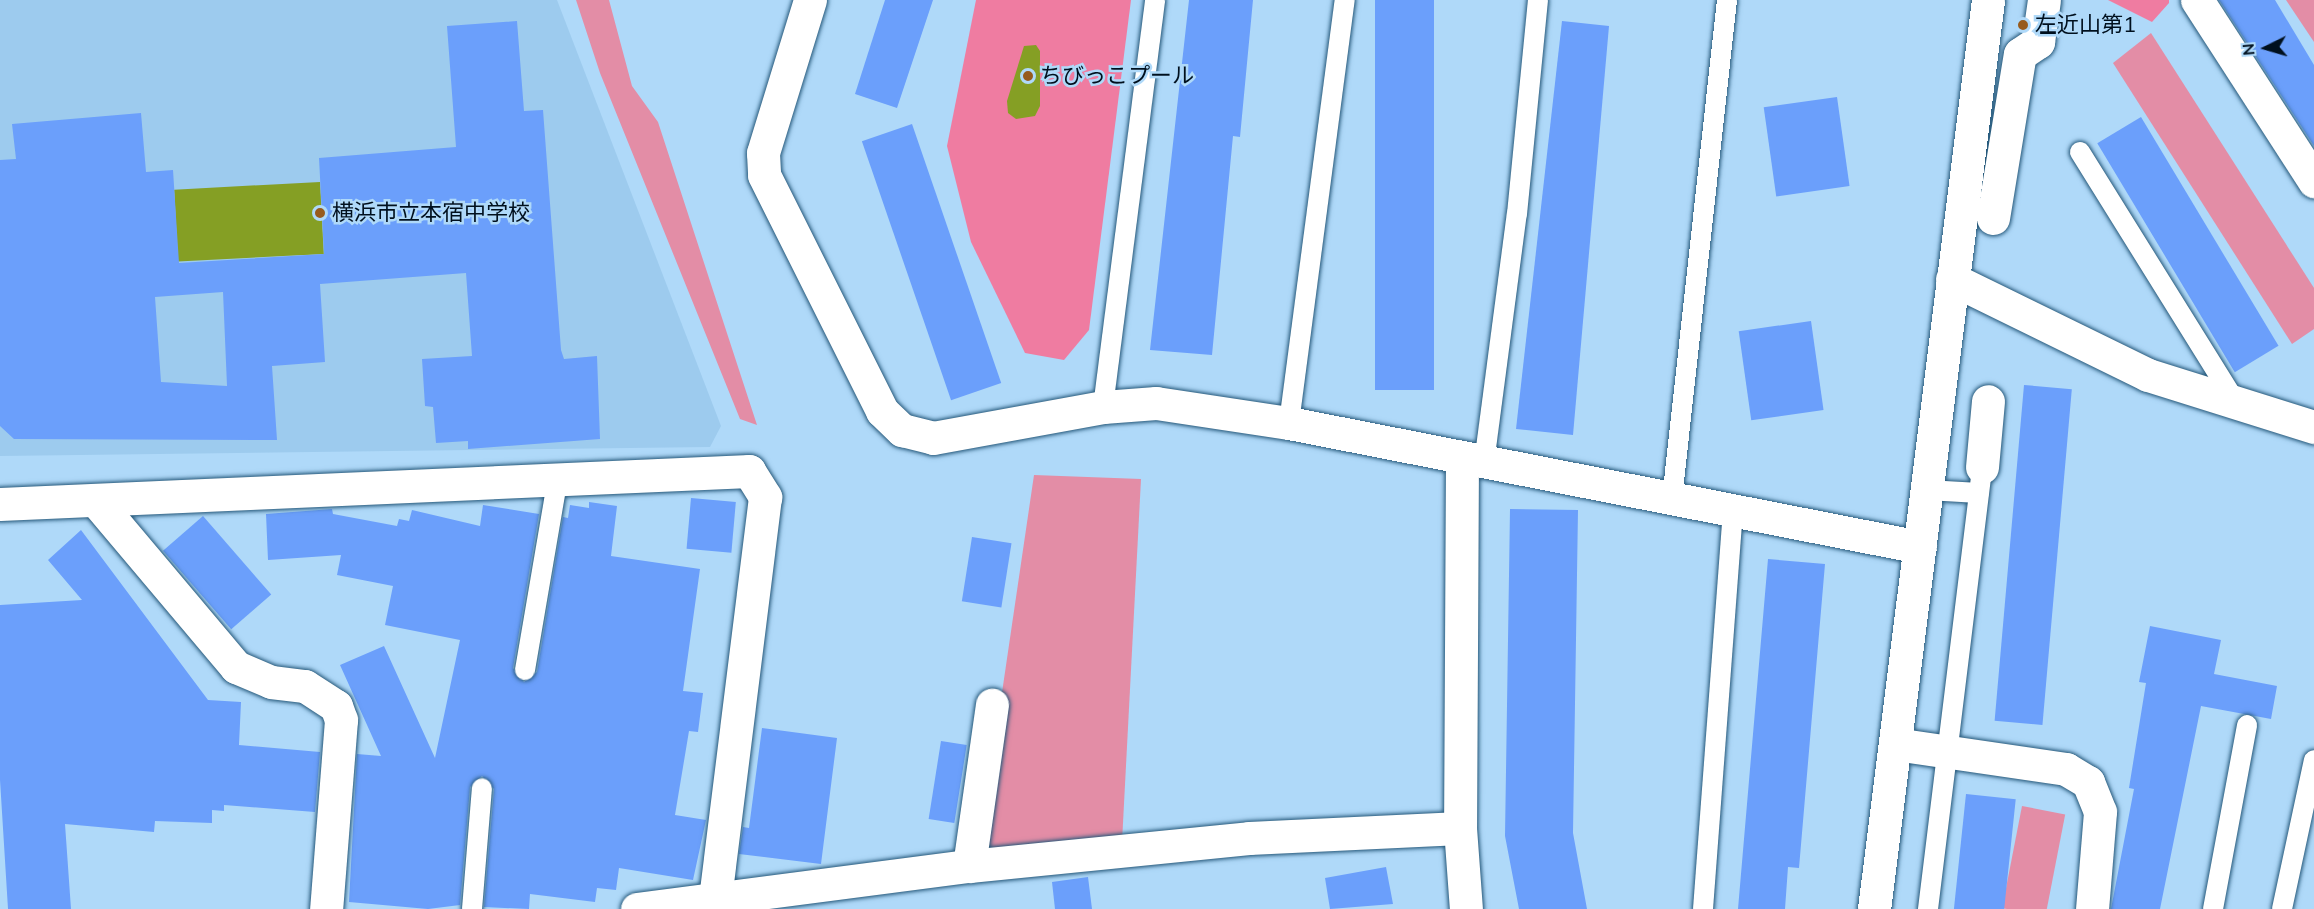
<!DOCTYPE html>
<meta charset="utf-8">
<style>
body{margin:0}
#map{position:relative;width:2314px;height:909px;overflow:hidden;background:#afd9f9;font-family:Mulish,"Noto Sans JP",sans-serif}
div>[style]{position:absolute}
.built>*{inset:0;background:#9dcbee}
.green>*{inset:0;background:#e38da6;transform-origin:0 0}
.forest>*{inset:0;background:#ef7ca1}
.water>*{inset:0;background:#859f24;transform-origin:0 0}
.building>*{inset:0;background:#6b9ffb;transform-origin:0 0}
.roads{filter:drop-shadow(0 0 2px #25587a) drop-shadow(0 0 2px #25587a)}
.lane>*{height:20px;margin:-10px;padding:0 10px;transform-origin:10px;border-radius:10px;background:#fff}
.street>*{height:33px;margin:-16.5px;padding:0 16.5px;transform-origin:16.5px;border-radius:16.5px;background:#fff}
.secondary>*{height:33px;margin:-16.5px;padding:0 16.5px;transform-origin:16.5px;border-radius:16.5px;background:#fff}
.dots>*{width:16px;height:16px;translate:-50% -50%;box-sizing:border-box;border:3px solid #afd9f9;border-radius:50%}
span{translate:-50% -50%;white-space:nowrap;text-align:center;line-height:1.15;-webkit-text-stroke:5px #afd9f9;paint-order:stroke}
.poi-label{font-size:22px;color:#00101e}
.left{translate:0 -50%;text-align:left}
.north{position:absolute;left:2236px;top:18px;width:60px;height:60px;-webkit-text-stroke:4px #afd9f9;paint-order:stroke;rotate:265deg;font-size:16px;font-weight:700;line-height:24px;text-align:center;color:#00101e}
.north::after{content:'';display:block;margin:auto;width:21px;height:27px;background:#00101e;clip-path:polygon(50% 0,100% 100%,50% 72%,0 100%)}
</style>
<div id="map">
<div class="built">
<div style="clip-path:polygon(0 0,557px 0,721px 426px,710px 447px,0 456px)"></div>
</div>
<div class="green">
<div style="clip-path:polygon(576px 0,609px 0,632px 86px,658px 122px,757px 425px,740px 419px,600px 73px)"></div>
<div style="clip-path:polygon(2286px 0,2314px 0,2314px 42px)"></div>
<div style="clip-path:polygon(2151px 33px,2314px 288px,2314px 329px,2292px 344px,2113px 63px)"></div>
<div style="clip-path:polygon(1034px 475px,1141px 479px,1122px 842px,978px 856px)"></div>
<div style="left:2022px;top:806px;width:44px;height:104px;rotate:11deg"></div>
</div>
<div class="forest">
<div style="clip-path:polygon(976px 0,1131px 0,1089px 330px,1064px 360px,1025px 353px,971px 242px,947px 146px)"></div>
<div style="clip-path:polygon(2108px 0,2169px 0,2169px 3px,2152px 22px)"></div>
</div>
<div class="water">
<div style="clip-path:polygon(1036px 45px,1040px 51px,1040px 106px,1035px 116px,1016px 119px,1008px 113px,1007px 101px,1024px 46px)"></div>
<div style="left:320px;top:182px;width:72px;height:146px;rotate:87deg"></div>
</div>
<div class="building">
<div style="clip-path:polygon(885px 0,933px 0,897px 108px,855px 94px)"></div>
<div style="clip-path:polygon(1189px 0,1253px 0,1240px 137px,1233px 136px,1212px 355px,1150px 350px)"></div>
<div style="left:1375px;top:0;width:59px;height:390px"></div>
<div style="clip-path:polygon(2219px 0,2275px 0,2314px 65px,2314px 146px)"></div>
<div style="clip-path:polygon(evenodd,517px 21px,524px 111px,543px 110px,561px 350px,564px 359px,597px 356px,600px 439px,468px 449px,468px 441px,436px 443px,433px 407px,425px 406px,422px 359px,472px 356px,466px 273px,320px 284px,325px 362px,272px 366px,277px 440px,14px 439px,0 426px,0 160px,16px 159px,12px 124px,141px 113px,146px 172px,173px 170px,179px 263px,324px 254px,319px 158px,456px 147px,447px 26px,517px 21px,223px 292px,227px 386px,161px 382px,155px 297px,223px 292px)"></div>
<div style="clip-path:polygon(1562px 21px,1609px 26px,1573px 435px,1516px 429px)"></div>
<div style="left:1837px;top:97px;width:90px;height:74px;rotate:82deg"></div>
<div style="left:2141px;top:117px;width:267px;height:51px;rotate:59deg"></div>
<div style="left:912px;top:124px;width:274px;height:53px;rotate:71deg"></div>
<div style="left:1811px;top:321px;width:90px;height:73px;rotate:82deg"></div>
<div style="left:2024px;top:385px;width:48px;height:337px;rotate:5deg"></div>
<div style="left:691px;top:498px;width:45px;height:51px;rotate:5deg"></div>
<div style="clip-path:polygon(589px 502px,617px 506px,611px 556px,700px 569px,683px 691px,703px 693px,698px 732px,689px 731px,675px 815px,706px 820px,693px 880px,619px 868px,616px 890px,597px 888px,595px 902px,530px 894px,529px 909px,484px 907px,494px 789px,482px 776px,470px 787px,460px 905px,428px 909px,349px 902px,357px 754px,381px 756px,340px 665px,384px 646px,435px 758px,460px 640px,385px 625px,393px 586px,337px 575px,341px 555px,268px 560px,266px 514px,332px 509px,333px 514px,397px 526px,399px 519px,409px 521px,412px 510px,480px 526px,483px 505px,539px 514px,513px 668px,524px 682px,537px 672px,563px 517px,568px 518px,570px 505px,589px 508px)"></div>
<div style="clip-path:polygon(1510px 509px,1578px 510px,1573px 833px,1587px 909px,1519px 909px,1505px 836px)"></div>
<div style="left:203px;top:516px;width:104px;height:53px;rotate:49deg"></div>
<div style="clip-path:polygon(81px 530px,208px 700px,241px 702px,239px 745px,320px 752px,315px 812px,224px 805px,224px 811px,212px 810px,212px 823px,155px 821px,154px 832px,65px 824px,71px 909px,8px 909px,0 780px,0 605px,82px 600px,48px 560px)"></div>
<div style="left:972px;top:537px;width:40px;height:65px;rotate:9deg"></div>
<div style="clip-path:polygon(1768px 559px,1825px 564px,1799px 868px,1788px 867px,1785px 909px,1738px 909px)"></div>
<div style="clip-path:polygon(2150px 626px,2221px 640px,2214px 674px,2277px 686px,2271px 719px,2201px 706px,2160px 909px,2111px 909px,2134px 789px,2129px 788px,2146px 683px,2139px 682px)"></div>
<div style="clip-path:polygon(762px 728px,837px 738px,821px 864px,739px 854px,743px 827px,749px 828px)"></div>
<div style="left:941px;top:741px;width:26px;height:79px;rotate:9deg"></div>
<div style="left:1966px;top:794px;width:50px;height:116px;rotate:6deg"></div>
<div style="clip-path:polygon(1386px 867px,1393px 904px,1330px 909px,1325px 878px)"></div>
<div style="clip-path:polygon(1088px 877px,1092px 909px,1055px 909px,1052px 882px)"></div>
</div>
<div class="roads">
<div class="lane">
<div style="left:2080px;top:152px;width:296px;rotate:58.1deg"></div>
<div style="left:1103px;top:407px;width:410px;rotate:-82.7deg"></div>
<div style="left:1289px;top:423px;width:427px;rotate:-82.5deg"></div>
<div style="left:1484px;top:463px;width:251px;rotate:-82.5deg"></div>
<div style="left:1517px;top:214px;width:215px;rotate:-84.4deg"></div>
<div style="left:1927px;top:490px;width:52px;rotate:3.3deg"></div>
<div style="left:1672px;top:499px;width:502px;rotate:-83.71deg"></div>
<div style="left:525px;top:670px;width:191px;rotate:-80.3deg"></div>
<div style="left:472px;top:909px;width:121px;rotate:-85.3deg"></div>
<div style="left:1703px;top:909px;width:399px;rotate:-85.7deg"></div>
<div style="left:1928px;top:909px;width:445px;rotate:-83deg"></div>
<div style="left:2213px;top:909px;width:187px;rotate:-79.5deg"></div>
<div style="left:2282px;top:909px;width:152px;rotate:-77.9deg"></div>
</div>
<div class="street">
<div style="left:810px;top:0;width:160px;rotate:107.1deg"></div>
<div style="left:763px;top:153px;width:22px;rotate:87deg"></div>
<div style="left:764px;top:175px;width:264px;rotate:63.4deg"></div>
<div style="left:882px;top:411px;width:28px;rotate:44deg"></div>
<div style="left:902px;top:430px;width:32px;rotate:14deg"></div>
<div style="left:933px;top:438px;width:173px;rotate:-10.3deg"></div>
<div style="left:1103px;top:407px;width:53px;rotate:-4.3deg"></div>
<div style="left:1156px;top:403px;width:134px;rotate:8.6deg"></div>
<div style="left:1289px;top:423px;width:643px;rotate:11.12deg"></div>
<div style="left:2197px;top:0;width:216px;rotate:57.1deg"></div>
<div style="left:1993px;top:218px;width:166px;rotate:-80.7deg"></div>
<div style="left:2020px;top:54px;width:22px;rotate:-34deg"></div>
<div style="left:2038px;top:42px;width:42px;rotate:-81.9deg"></div>
<div style="left:1952px;top:279px;width:218px;rotate:26.1deg"></div>
<div style="left:2148px;top:375px;width:174px;rotate:17.4deg"></div>
<div style="left:1462px;top:458px;width:370px;rotate:90.3deg"></div>
<div style="left:1460px;top:828px;width:81px;rotate:85.8deg"></div>
<div style="left:1982px;top:467px;width:66px;rotate:-84.8deg"></div>
<div style="left:97px;top:502px;width:216px;rotate:49.9deg"></div>
<div style="left:236px;top:667px;width:38px;rotate:23deg"></div>
<div style="left:271px;top:682px;width:34px;rotate:7deg"></div>
<div style="left:305px;top:686px;width:37px;rotate:33deg"></div>
<div style="left:336px;top:706px;width:15px;rotate:70deg"></div>
<div style="left:341px;top:720px;width:190px;rotate:94.5deg"></div>
<div style="left:0;top:504px;width:750px;rotate:-2.52deg"></div>
<div style="left:749px;top:471px;width:31px;rotate:58deg"></div>
<div style="left:765px;top:497px;width:404px;rotate:97.1deg"></div>
<div style="left:1895px;top:744px;width:173px;rotate:8.3deg"></div>
<div style="left:2066px;top:769px;width:26px;rotate:31deg"></div>
<div style="left:2088px;top:782px;width:32px;rotate:68deg"></div>
<div style="left:2100px;top:812px;width:97px;rotate:94.7deg"></div>
<div style="left:969px;top:866px;width:163px;rotate:-81.9deg"></div>
<div style="left:637px;top:909px;width:335px;rotate:-7.4deg"></div>
<div style="left:969px;top:866px;width:281px;rotate:-5.7deg"></div>
<div style="left:1249px;top:838px;width:211px;rotate:-2.7deg"></div>
</div>
<div class="secondary">
<div style="left:1874px;top:909px;width:916px;rotate:-82.85deg"></div>
</div>
</div>
<div class="dots">
<div style="left:2023px;top:25px;background:#975b1d"></div>
<div style="left:1028px;top:76px;background:#975b1d"></div>
<div style="left:320px;top:213px;background:#975b1d"></div>
</div>
<div class="poi-label">
<span class="left" style="left:2035px;top:25px">左近山第1</span>
<span class="left" style="left:1040px;top:76px">ちびっこプール</span>
<span class="left" style="left:332px;top:213px">横浜市立本宿中学校</span>
</div>
<div class="north">N</div>
</div>
